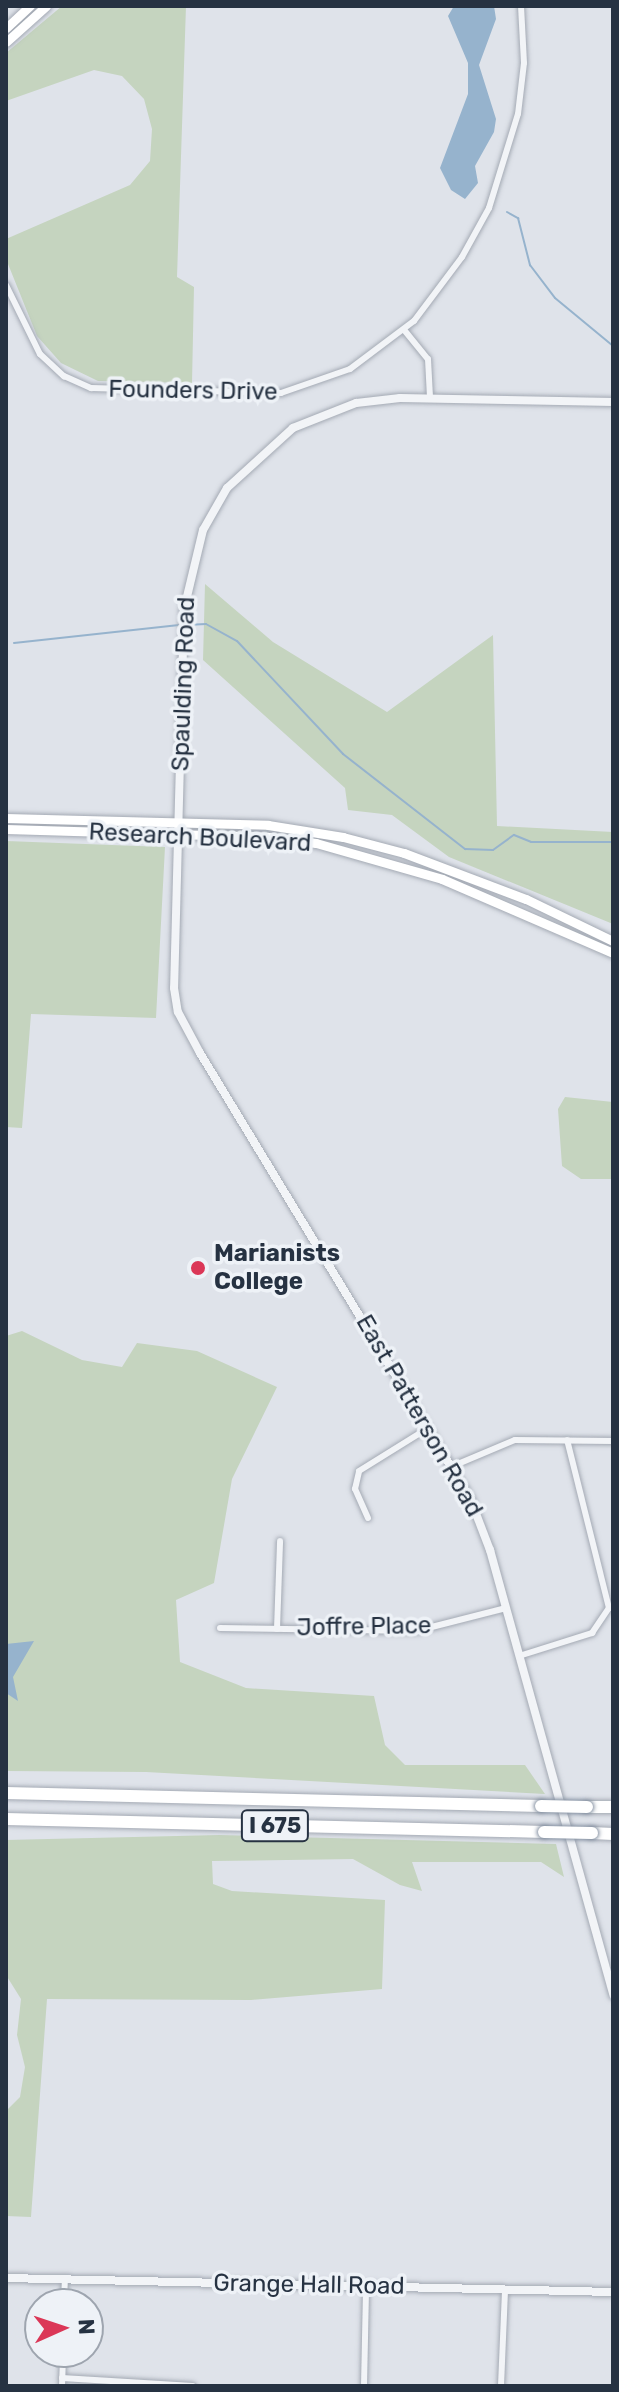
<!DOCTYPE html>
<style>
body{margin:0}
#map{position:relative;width:619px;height:2392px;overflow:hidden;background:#dfe3ea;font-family:Rubik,sans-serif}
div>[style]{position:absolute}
.green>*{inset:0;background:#c5d4bf}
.water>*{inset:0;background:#96b3cd}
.stream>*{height:2px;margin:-1px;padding:0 1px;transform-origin:1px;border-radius:1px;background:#96b3cd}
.roads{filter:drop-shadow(0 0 2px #a4aab4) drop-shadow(0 0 2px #a4aab4)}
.minor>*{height:6px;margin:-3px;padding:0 3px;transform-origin:3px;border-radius:3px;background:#f2f4f7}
.tertiary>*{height:8px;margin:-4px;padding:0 4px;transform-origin:4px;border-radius:4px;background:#f2f4f7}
.secondary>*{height:9px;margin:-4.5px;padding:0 4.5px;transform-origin:4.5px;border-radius:4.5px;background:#fff}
.motorway>*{height:12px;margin:-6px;padding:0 6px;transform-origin:6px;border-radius:6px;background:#fff}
.bridges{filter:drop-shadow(0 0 2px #8591a2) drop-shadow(0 0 2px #8591a2)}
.motorway-bridge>*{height:12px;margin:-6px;padding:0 6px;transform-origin:6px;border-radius:6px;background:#fff}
.dots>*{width:22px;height:22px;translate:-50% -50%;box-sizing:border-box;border:4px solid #eef2f7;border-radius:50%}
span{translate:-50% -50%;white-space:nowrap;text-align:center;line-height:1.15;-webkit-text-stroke:7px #eef2f7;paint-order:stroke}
.shield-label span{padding:2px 6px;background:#eef2f7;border:2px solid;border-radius:6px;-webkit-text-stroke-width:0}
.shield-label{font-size:22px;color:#263242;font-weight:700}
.street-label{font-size:24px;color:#263242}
.poi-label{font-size:24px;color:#263242;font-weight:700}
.left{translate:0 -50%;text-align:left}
.frame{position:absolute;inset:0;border:8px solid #263242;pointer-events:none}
.north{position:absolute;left:24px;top:2288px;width:80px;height:80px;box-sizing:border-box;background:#eef2f7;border:2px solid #9ea5af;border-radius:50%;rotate:87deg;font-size:22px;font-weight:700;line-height:32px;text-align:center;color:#263242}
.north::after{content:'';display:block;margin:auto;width:28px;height:36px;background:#db3757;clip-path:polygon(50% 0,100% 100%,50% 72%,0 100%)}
</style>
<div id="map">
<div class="green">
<div style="clip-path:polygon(62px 6px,186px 6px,177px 277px,194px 287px,192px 383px,98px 381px,61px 363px,37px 336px,6px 259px,6px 239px,130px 185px,150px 161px,152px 129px,144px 99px,122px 76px,94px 70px,6px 101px,6px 53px)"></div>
<div style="clip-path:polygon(205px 584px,273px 642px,387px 712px,493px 635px,497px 826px,613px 832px,613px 924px,449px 857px,392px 815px,348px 810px,345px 788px,203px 660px)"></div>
<div style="clip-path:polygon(6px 841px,165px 847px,156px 1018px,31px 1014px,22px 1128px,6px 1127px)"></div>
<div style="clip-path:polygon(565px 1097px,613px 1102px,613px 1186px,611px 1179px,581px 1179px,562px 1166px,558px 1109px)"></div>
<div style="clip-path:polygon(22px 1331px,82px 1360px,122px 1367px,137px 1343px,197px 1351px,277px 1387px,232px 1479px,214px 1583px,176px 1600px,180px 1662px,246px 1688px,374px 1696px,385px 1745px,405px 1765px,525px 1765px,545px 1794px,146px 1772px,6px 1771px,6px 1336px)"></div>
<div style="clip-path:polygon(219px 1835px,556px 1844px,564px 1877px,541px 1862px,412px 1862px,422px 1891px,400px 1885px,353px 1859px,212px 1861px,213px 1884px,232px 1891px,385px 1900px,382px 1989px,251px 2000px,47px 1999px,31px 2217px,6px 2216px,6px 2111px,20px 2097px,25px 2067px,17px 2035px,21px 1999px,6px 1975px,6px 1840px)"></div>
</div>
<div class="water">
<div style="clip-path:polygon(454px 6px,494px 6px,496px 19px,479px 65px,496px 119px,494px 132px,475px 166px,478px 183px,465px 199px,451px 190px,440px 168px,468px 94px,468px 63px,448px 16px)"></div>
<div style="clip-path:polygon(34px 1641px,13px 1677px,18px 1701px,6px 1693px,6px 1644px)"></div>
</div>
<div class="stream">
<div style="left:507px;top:212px;width:13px;rotate:29deg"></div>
<div style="left:518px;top:218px;width:49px;rotate:75.7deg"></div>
<div style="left:530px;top:265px;width:41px;rotate:52.9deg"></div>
<div style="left:555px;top:298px;width:75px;rotate:39.6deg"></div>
<div style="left:186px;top:625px;width:20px;rotate:-3deg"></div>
<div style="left:206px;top:624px;width:35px;rotate:29deg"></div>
<div style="left:237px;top:641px;width:155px;rotate:46.8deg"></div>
<div style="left:343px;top:754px;width:155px;rotate:37.9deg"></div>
<div style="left:465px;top:849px;width:28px;rotate:2deg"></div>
<div style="left:493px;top:850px;width:26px;rotate:-36deg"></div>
<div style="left:514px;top:835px;width:18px;rotate:22deg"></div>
<div style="left:531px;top:842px;width:82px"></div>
<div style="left:14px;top:643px;width:166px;rotate:-6.2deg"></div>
</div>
<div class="roads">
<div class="minor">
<div style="left:6px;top:285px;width:77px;rotate:63.8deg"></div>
<div style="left:40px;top:354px;width:33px;rotate:43deg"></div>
<div style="left:64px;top:376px;width:30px;rotate:24deg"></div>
<div style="left:91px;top:388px;width:190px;rotate:1.5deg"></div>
<div style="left:281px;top:393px;width:73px;rotate:-19.2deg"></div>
<div style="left:350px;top:369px;width:80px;rotate:-36.9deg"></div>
<div style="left:414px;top:321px;width:80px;rotate:-53.1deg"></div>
<div style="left:462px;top:257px;width:56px;rotate:-61.1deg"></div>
<div style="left:489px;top:208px;width:98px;rotate:-72.9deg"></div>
<div style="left:518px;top:114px;width:51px;rotate:-83.3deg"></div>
<div style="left:524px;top:63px;width:57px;rotate:-93deg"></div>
<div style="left:405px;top:331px;width:36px;rotate:51deg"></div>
<div style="left:428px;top:359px;width:39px;rotate:87deg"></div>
<div style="left:453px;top:1466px;width:67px;rotate:-22.8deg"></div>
<div style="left:515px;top:1440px;width:98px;rotate:0.6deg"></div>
<div style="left:368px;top:1518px;width:32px;rotate:-114deg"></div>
<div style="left:355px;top:1489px;width:18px;rotate:-77deg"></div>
<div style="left:359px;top:1471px;width:81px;rotate:-31.9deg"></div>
<div style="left:220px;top:1628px;width:196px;rotate:0.9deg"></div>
<div style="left:416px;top:1631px;width:93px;rotate:-14.3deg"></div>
<div style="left:277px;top:1629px;width:88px;rotate:-88deg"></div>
<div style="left:519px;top:1656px;width:77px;rotate:-17.5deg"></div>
<div style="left:592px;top:1633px;width:30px;rotate:-56deg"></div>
<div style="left:609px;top:1608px;width:173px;rotate:-104deg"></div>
<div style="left:64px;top:2304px;width:24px;rotate:-88deg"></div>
<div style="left:62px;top:2378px;width:131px;rotate:3.5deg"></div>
<div style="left:62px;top:2386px;width:34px;rotate:-88deg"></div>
<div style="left:364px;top:2386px;width:99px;rotate:-88.8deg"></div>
<div style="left:501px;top:2386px;width:96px;rotate:-87.6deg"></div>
</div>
<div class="tertiary">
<div style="left:613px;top:402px;width:213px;rotate:-178.9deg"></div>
<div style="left:400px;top:398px;width:44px;rotate:173.5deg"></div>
<div style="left:356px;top:403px;width:68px;rotate:158.4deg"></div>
<div style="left:293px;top:428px;width:89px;rotate:137.7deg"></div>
<div style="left:227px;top:488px;width:48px;rotate:119.7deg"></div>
<div style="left:203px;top:530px;width:81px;rotate:103.5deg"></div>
<div style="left:184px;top:609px;width:379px;rotate:91.5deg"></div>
<div style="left:174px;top:988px;width:24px;rotate:81deg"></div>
<div style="left:178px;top:1012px;width:47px;rotate:61.8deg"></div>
<div style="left:200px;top:1053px;width:521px;rotate:58.75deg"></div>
<div style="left:470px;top:1498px;width:56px;rotate:69deg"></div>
<div style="left:490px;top:1550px;width:462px;rotate:74.5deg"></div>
<div style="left:6px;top:2278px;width:607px;rotate:1.32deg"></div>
</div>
<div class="secondary">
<div style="left:6px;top:28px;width:33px;rotate:-43deg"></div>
<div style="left:6px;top:42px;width:54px;rotate:-42deg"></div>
<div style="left:6px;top:818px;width:262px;rotate:1.5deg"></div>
<div style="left:268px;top:825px;width:76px;rotate:9.1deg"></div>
<div style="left:343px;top:837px;width:63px;rotate:14.7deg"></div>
<div style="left:404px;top:853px;width:130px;rotate:20.7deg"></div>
<div style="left:526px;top:899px;width:97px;rotate:25.8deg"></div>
<div style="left:6px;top:829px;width:262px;rotate:1.7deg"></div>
<div style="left:268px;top:837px;width:48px;rotate:7.1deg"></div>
<div style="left:316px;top:843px;width:131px;rotate:15.9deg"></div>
<div style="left:442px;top:879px;width:186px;rotate:23.4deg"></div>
</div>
<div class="motorway">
<div style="left:6px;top:1793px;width:535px;rotate:1.39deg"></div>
<div style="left:587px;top:1807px;width:26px"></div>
<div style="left:6px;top:1819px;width:538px;rotate:1.38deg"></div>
<div style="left:592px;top:1833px;width:21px;rotate:3deg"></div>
</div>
</div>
<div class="bridges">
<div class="motorway-bridge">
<div style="left:541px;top:1806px;width:46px;rotate:1.2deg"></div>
<div style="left:544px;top:1832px;width:48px;rotate:1.2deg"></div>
</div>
</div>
<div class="dots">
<div style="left:198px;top:1268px;background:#db3757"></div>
</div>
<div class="shield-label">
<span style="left:275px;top:1826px">I 675</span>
</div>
<div class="street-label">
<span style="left:193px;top:391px;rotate:1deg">Founders Drive</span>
<span style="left:184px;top:684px;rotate:-88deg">Spaulding Road</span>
<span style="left:200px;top:838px;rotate:3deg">Research Boulevard</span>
<span style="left:419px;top:1416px;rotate:60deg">East Patterson Road</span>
<span style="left:364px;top:1627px;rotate:-1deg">Joffre Place</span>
<span style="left:309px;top:2285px;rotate:1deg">Grange Hall Road</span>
</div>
<div class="poi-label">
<span class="left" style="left:214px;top:1268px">Marianists<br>College</span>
</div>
<div class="frame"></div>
<div class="north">N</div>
</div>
